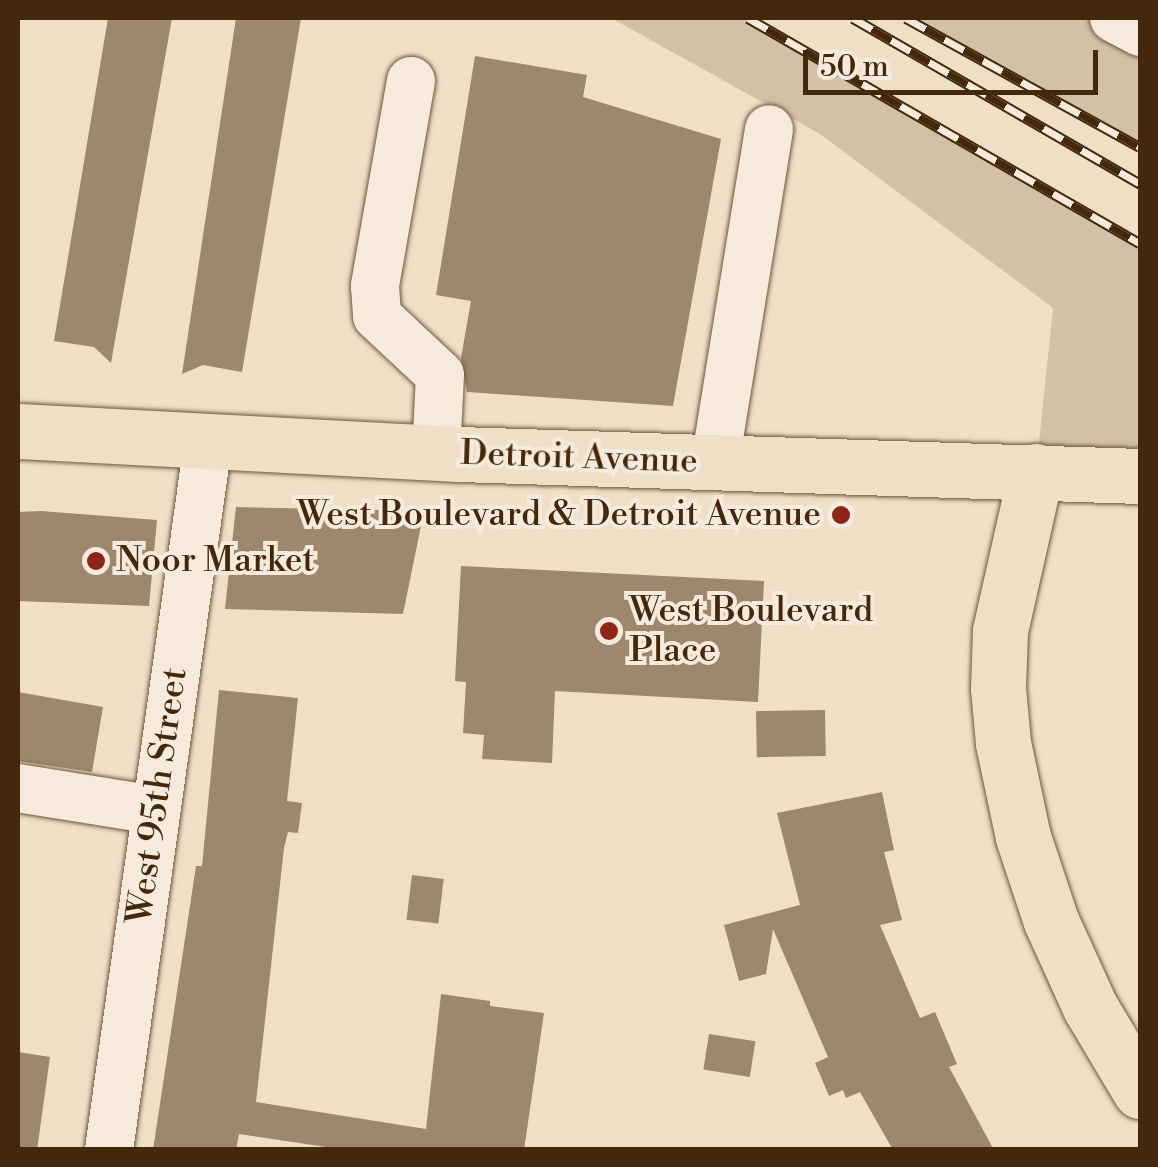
<!DOCTYPE html>
<style>
body{margin:0}
#map{position:relative;width:1158px;height:1167px;overflow:hidden;background:#efdfc7;font-family:"Libre Bodoni",serif}
div>[style]{position:absolute}
.green>*{inset:0;background:#d2c0a7}
.building>*{inset:0;background:#9d876d;transform-origin:0 0}
.roads{filter:drop-shadow(0 0 2px #6f563a) drop-shadow(0 0 2px #6f563a)}
.minor>*{height:48px;margin:-24px;padding:0 24px;transform-origin:24px;border-radius:24px;background:#f5eadb}
.major>*{height:55px;margin:-27.5px;padding:0 27.5px;transform-origin:27.5px;border-radius:27.5px;background:#efdfc7}
.rail>*{height:11px;margin-top:-5.5px;transform-origin:0;background:repeating-linear-gradient(90deg,#f5eadb 0 22px,#44280b 0 44px);box-sizing:border-box;border-block:2px solid #44280b}
.dots>*{width:28px;height:28px;translate:-50% -50%;box-sizing:border-box;border:5px solid #f5eadb;border-radius:50%}
span{translate:-50% -50%;white-space:nowrap;text-align:center;line-height:1.15;-webkit-text-stroke:8px #f5eadb;paint-order:stroke}
.street-label{font-size:35px;color:#44280b}
.poi-label{font-size:35px;color:#44280b}
.right{translate:-100% -50%;text-align:right}
.left{translate:0 -50%;text-align:left}
.frame{position:absolute;inset:0;border:20px solid #44280b;pointer-events:none}
.scale{position:absolute;left:803px;top:50px;width:295px;height:45px;box-sizing:border-box;border:5px solid #44280b;border-top:0;padding-left:12px;font-size:30px;line-height:35px;white-space:nowrap;color:#44280b;-webkit-text-stroke:8px #f5eadb;paint-order:stroke}
</style>
<div id="map">
<div class="green">
<div style="clip-path:polygon(611px 18px,748px 18px,1140px 243px,1140px 476px,1036px 471px,1053px 308px,820px 134px)"></div>
<div style="clip-path:polygon(906px 18px,1114px 18px,1140px 32px,1140px 147px)"></div>
</div>
<div class="building">
<div style="clip-path:polygon(108px 18px,172px 18px,111px 363px,94px 347px,54px 341px)"></div>
<div style="clip-path:polygon(236px 18px,301px 18px,242px 372px,203px 365px,182px 374px)"></div>
<div style="clip-path:polygon(475px 56px,587px 75px,583px 97px,721px 139px,673px 406px,467px 392px,461px 358px,471px 301px,436px 295px)"></div>
<div style="clip-path:polygon(236px 507px,424px 511px,403px 614px,225px 609px)"></div>
<div style="clip-path:polygon(41px 511px,157px 520px,149px 606px,18px 601px,18px 512px)"></div>
<div style="clip-path:polygon(461px 566px,764px 581px,758px 702px,555px 691px,552px 763px,482px 759px,484px 735px,463px 733px,466px 682px,455px 681px)"></div>
<div style="clip-path:polygon(219px 690px,298px 698px,287px 801px,302px 803px,298px 833px,288px 832px,284px 848px,256px 1102px,426px 1129px,441px 994px,490px 1001px,490px 1006px,544px 1013px,524px 1150px,346px 1150px,239px 1134px,236px 1150px,153px 1150px,196px 866px,202px 866px)"></div>
<div style="clip-path:polygon(18px 692px,103px 707px,92px 772px,18px 761px)"></div>
<div style="left:825px;top:710px;width:46px;height:69px;rotate:89deg"></div>
<div style="clip-path:polygon(882px 792px,894px 850px,884px 852px,902px 920px,880px 925px,920px 1018px,935px 1012px,957px 1064px,949px 1067px,994px 1150px,893px 1150px,860px 1092px,846px 1098px,843px 1090px,829px 1096px,815px 1063px,828px 1057px,773px 929px,766px 974px,739px 981px,724px 925px,800px 905px,777px 813px)"></div>
<div style="left:412px;top:875px;width:32px;height:45px;rotate:7deg"></div>
<div style="left:709px;top:1034px;width:47px;height:36px;rotate:9deg"></div>
<div style="clip-path:polygon(18px 1052px,50px 1057px,37px 1150px,18px 1150px)"></div>
</div>
<div class="roads">
<div class="minor">
<div style="left:1114px;top:18px;width:30px;rotate:28deg"></div>
<div style="left:411px;top:81px;width:208px;rotate:100deg"></div>
<div style="left:375px;top:286px;width:30px;rotate:86deg"></div>
<div style="left:377px;top:316px;width:86px;rotate:43.1deg"></div>
<div style="left:440px;top:375px;width:78px;rotate:92.9deg"></div>
<div style="left:715px;top:463px;width:338px;rotate:-80.8deg"></div>
<div style="left:18px;top:788px;width:140px;rotate:9.1deg"></div>
<div style="left:109px;top:1150px;width:714px;rotate:-82.03deg"></div>
</div>
<div class="major">
<div style="left:18px;top:431px;width:442px;rotate:3deg"></div>
<div style="left:459px;top:454px;width:681px;rotate:1.85deg"></div>
<div style="left:1036px;top:471px;width:164px;rotate:102.7deg"></div>
<div style="left:1000px;top:631px;width:57px;rotate:92deg"></div>
<div style="left:998px;top:688px;width:55px;rotate:84.8deg"></div>
<div style="left:1003px;top:743px;width:96px;rotate:78deg"></div>
<div style="left:1023px;top:837px;width:89px;rotate:71.6deg"></div>
<div style="left:1051px;top:921px;width:94px;rotate:65.6deg"></div>
<div style="left:1090px;top:1007px;width:98px;rotate:59.2deg"></div>
</div>
</div>
<div class="rail">
<div style="left:748px;top:18px;width:452px;rotate:29.9deg"></div>
<div style="left:853px;top:18px;width:332px;rotate:30deg"></div>
<div style="left:906px;top:18px;width:267px;rotate:28.9deg"></div>
</div>
<div class="dots">
<div style="left:841px;top:515px;background:#8f2418"></div>
<div style="left:96px;top:561px;background:#8f2418"></div>
<div style="left:609px;top:631px;background:#8f2418"></div>
</div>
<div class="street-label">
<span style="left:579px;top:458px;rotate:2deg">Detroit Avenue</span>
<span style="left:158px;top:796px;rotate:-82deg">West 95th Street</span>
</div>
<div class="poi-label">
<span class="right" style="left:821px;top:515px">West Boulevard &amp; Detroit Avenue</span>
<span class="left" style="left:116px;top:561px">Noor Market</span>
<span class="left" style="left:629px;top:631px">West Boulevard<br>Place</span>
</div>
<div class="frame"></div>
<div class="scale">50 m</div>
</div>
